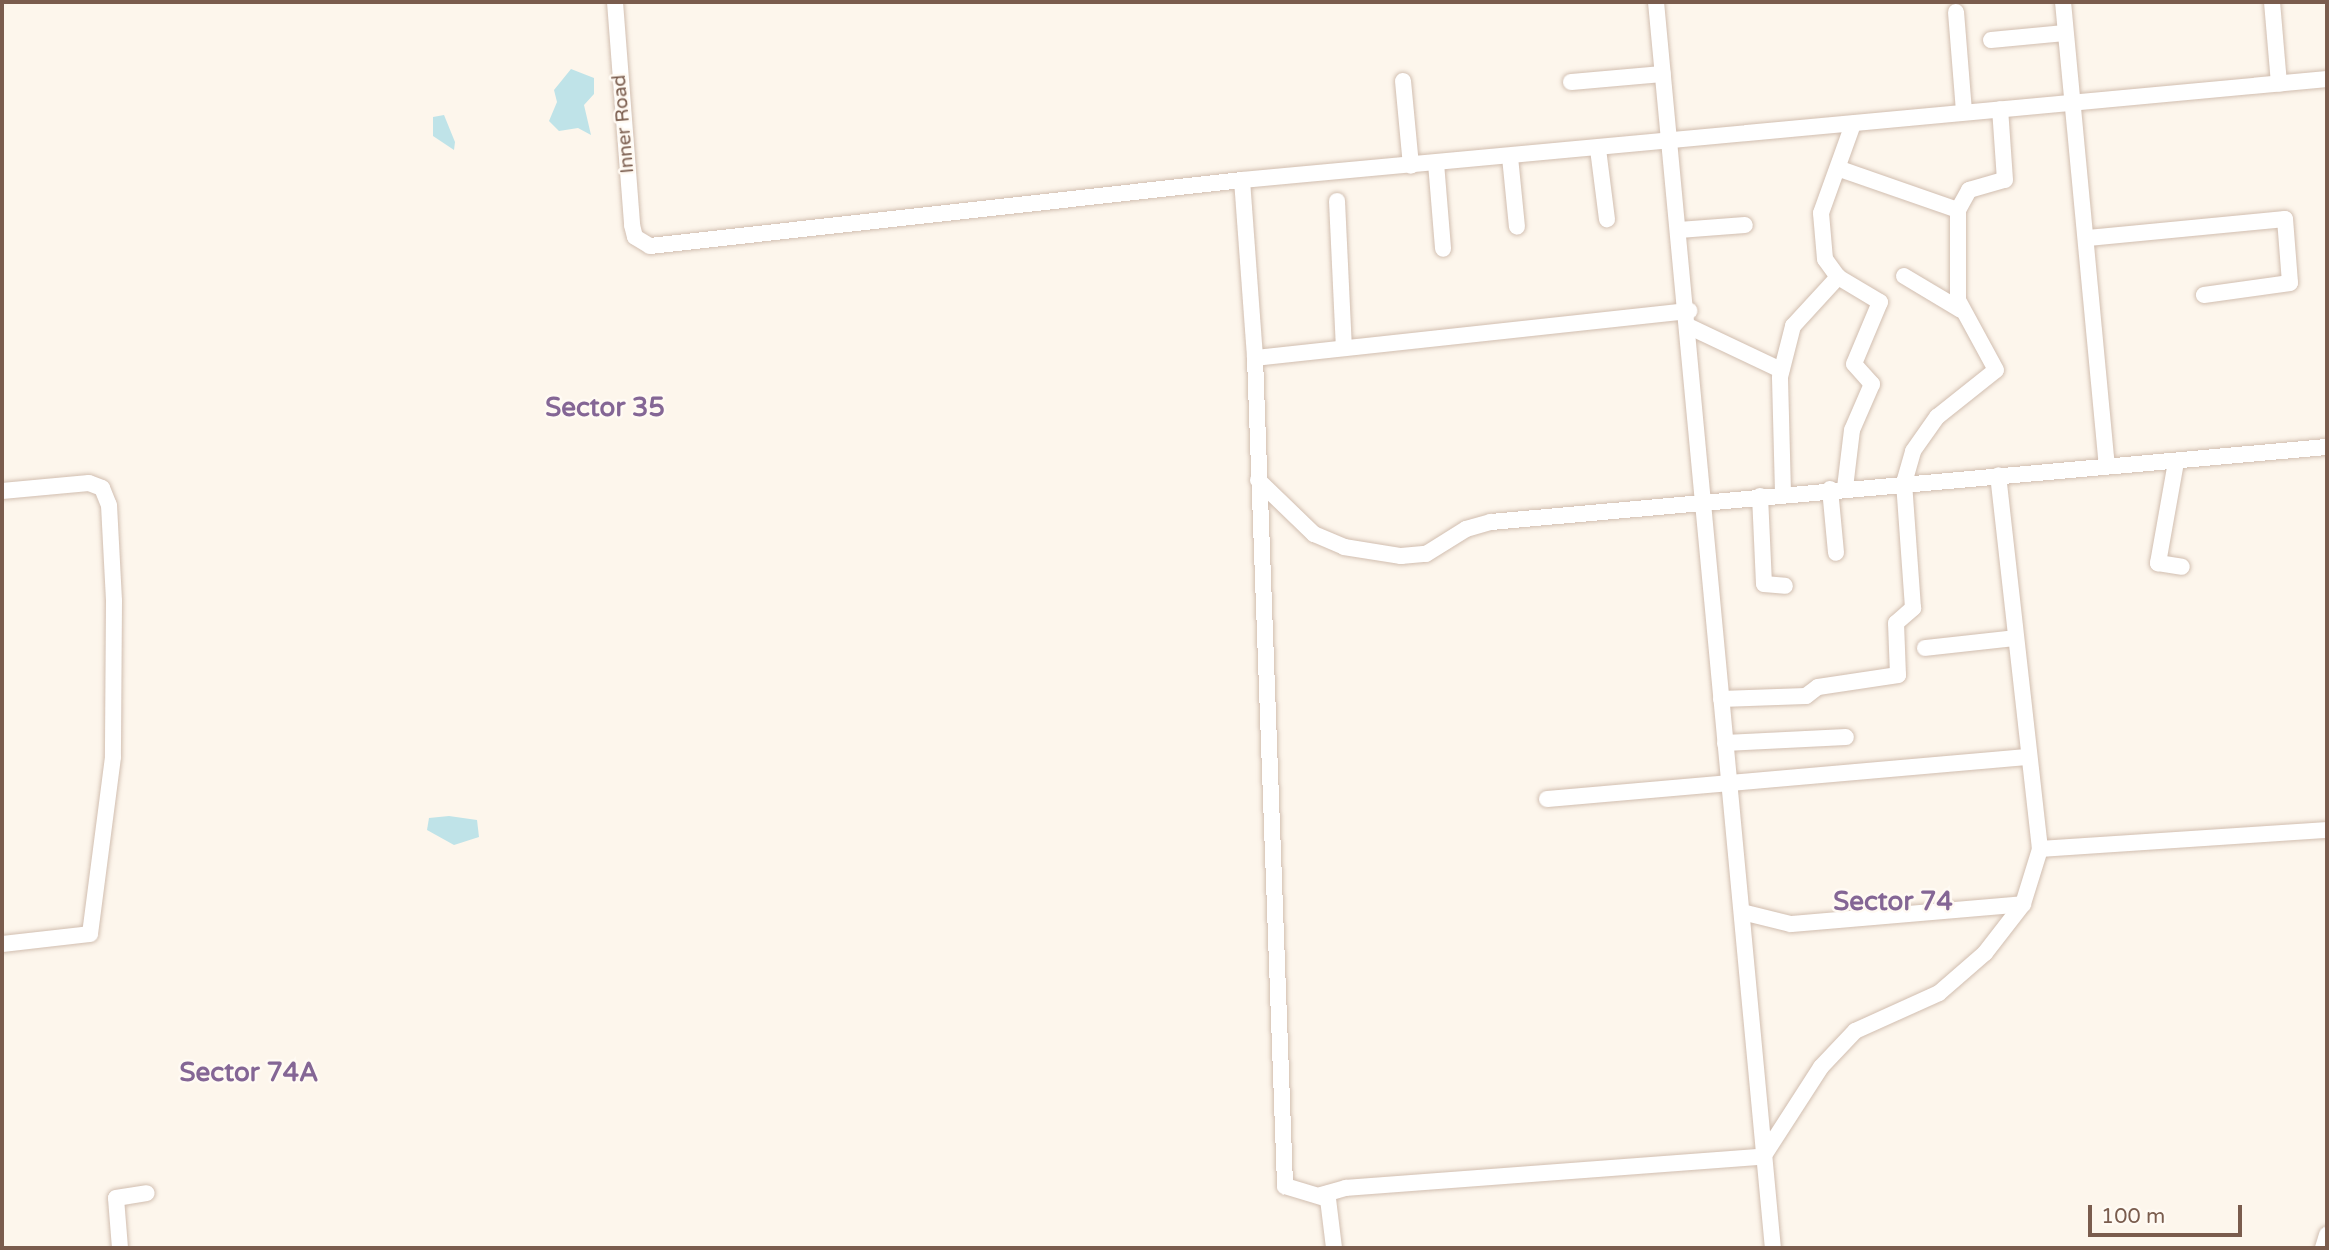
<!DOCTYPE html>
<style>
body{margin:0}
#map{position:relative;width:2329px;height:1250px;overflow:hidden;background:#fdf6ec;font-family:"Varela Round",sans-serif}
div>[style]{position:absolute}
.water>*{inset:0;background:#bfe3e8}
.roads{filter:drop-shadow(0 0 2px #d1beb0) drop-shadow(0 0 2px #d1beb0)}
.minor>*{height:16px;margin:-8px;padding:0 8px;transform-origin:8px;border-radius:8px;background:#fff}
span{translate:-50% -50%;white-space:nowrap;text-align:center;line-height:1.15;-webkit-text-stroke:5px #fffaf3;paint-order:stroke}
.street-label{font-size:19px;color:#7a5c4d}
.district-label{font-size:26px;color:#846695;font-weight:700}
.frame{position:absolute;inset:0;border:4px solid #7a5c4d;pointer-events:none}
.scale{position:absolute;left:2088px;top:1205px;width:154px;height:32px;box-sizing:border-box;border:4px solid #7a5c4d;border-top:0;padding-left:9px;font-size:21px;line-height:24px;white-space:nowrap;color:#7a5c4d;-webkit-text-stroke:5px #fffaf3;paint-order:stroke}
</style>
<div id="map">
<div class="water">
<div style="clip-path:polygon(571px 69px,594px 78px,594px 94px,584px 105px,591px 135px,578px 128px,559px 131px,549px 121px,557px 102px,554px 90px)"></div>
<div style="clip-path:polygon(444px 115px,455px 142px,454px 150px,433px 136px,433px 117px)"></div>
<div style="clip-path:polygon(449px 816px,477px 820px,479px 837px,454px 845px,427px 830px,429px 818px)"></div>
</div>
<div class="roads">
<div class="minor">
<div style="left:615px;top:2px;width:224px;rotate:85.6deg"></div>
<div style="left:632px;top:225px;width:12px;rotate:76deg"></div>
<div style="left:635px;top:237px;width:17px;rotate:31deg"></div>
<div style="left:650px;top:246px;width:596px;rotate:-6.36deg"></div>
<div style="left:1242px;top:180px;width:1090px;rotate:-5.32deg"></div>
<div style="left:1656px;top:2px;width:1251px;rotate:84.64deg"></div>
<div style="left:2063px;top:2px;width:465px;rotate:84.6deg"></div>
<div style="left:2272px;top:2px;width:82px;rotate:85.1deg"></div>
<div style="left:1956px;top:12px;width:100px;rotate:85.4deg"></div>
<div style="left:1991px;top:40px;width:74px;rotate:-5.4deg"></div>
<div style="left:1403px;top:81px;width:85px;rotate:84.6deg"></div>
<div style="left:1571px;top:82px;width:92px;rotate:-5deg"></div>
<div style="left:1598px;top:149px;width:71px;rotate:82.7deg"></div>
<div style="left:1510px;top:157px;width:70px;rotate:84.3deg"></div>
<div style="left:1436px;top:163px;width:86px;rotate:85.3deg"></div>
<div style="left:1840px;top:169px;width:125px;rotate:19.2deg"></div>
<div style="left:1242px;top:180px;width:178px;rotate:85.8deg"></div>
<div style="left:1255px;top:358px;width:829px;rotate:87.92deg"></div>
<div style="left:1285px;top:1186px;width:45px;rotate:16.8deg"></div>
<div style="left:1328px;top:1199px;width:49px;rotate:83deg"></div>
<div style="left:1337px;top:201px;width:147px;rotate:87.3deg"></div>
<div style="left:1679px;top:230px;width:66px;rotate:-4.3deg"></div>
<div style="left:2088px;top:238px;width:198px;rotate:-5.5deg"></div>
<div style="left:2285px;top:219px;width:64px;rotate:85.5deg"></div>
<div style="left:2290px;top:283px;width:87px;rotate:172.1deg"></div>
<div style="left:1904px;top:276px;width:66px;rotate:30.8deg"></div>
<div style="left:1838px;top:277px;width:49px;rotate:30.8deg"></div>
<div style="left:1880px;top:302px;width:67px;rotate:112.8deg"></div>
<div style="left:1854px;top:364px;width:27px;rotate:48deg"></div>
<div style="left:1872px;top:384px;width:50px;rotate:113.5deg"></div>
<div style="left:1852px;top:430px;width:58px;rotate:96.9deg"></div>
<div style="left:1690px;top:327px;width:101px;rotate:25.3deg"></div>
<div style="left:1255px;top:358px;width:437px;rotate:-6.2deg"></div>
<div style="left:2176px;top:462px;width:103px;rotate:100.1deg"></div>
<div style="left:2158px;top:563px;width:24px;rotate:9deg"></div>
<div style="left:1258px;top:480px;width:78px;rotate:44deg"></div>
<div style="left:1314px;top:534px;width:33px;rotate:23deg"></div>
<div style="left:1344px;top:547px;width:58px;rotate:9deg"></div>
<div style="left:1401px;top:556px;width:25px;rotate:-5deg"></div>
<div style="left:1426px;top:554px;width:47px;rotate:-32deg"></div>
<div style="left:1466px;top:529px;width:26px;rotate:-16deg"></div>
<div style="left:1491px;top:522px;width:839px;rotate:-5.13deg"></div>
<div style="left:1830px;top:489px;width:64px;rotate:84.6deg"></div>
<div style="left:2px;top:491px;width:87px;rotate:-5.3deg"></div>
<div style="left:89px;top:483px;width:14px;rotate:21deg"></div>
<div style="left:102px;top:488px;width:18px;rotate:68deg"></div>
<div style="left:109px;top:505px;width:96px;rotate:87deg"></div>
<div style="left:114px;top:601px;width:156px;rotate:90.4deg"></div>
<div style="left:113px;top:757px;width:178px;rotate:97.4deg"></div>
<div style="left:90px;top:934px;width:89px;rotate:173.5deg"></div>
<div style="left:1783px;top:493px;width:116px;rotate:-91.5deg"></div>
<div style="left:1780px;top:377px;width:53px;rotate:-75.7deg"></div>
<div style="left:1793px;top:326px;width:67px;rotate:-47.4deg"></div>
<div style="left:1838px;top:277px;width:22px;rotate:-126deg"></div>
<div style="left:1825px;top:259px;width:46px;rotate:-95deg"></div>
<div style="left:1821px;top:213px;width:95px;rotate:-70.2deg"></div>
<div style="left:1760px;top:496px;width:88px;rotate:87.4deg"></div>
<div style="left:1764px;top:584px;width:21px;rotate:5deg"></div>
<div style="left:1925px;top:648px;width:91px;rotate:-6.3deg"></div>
<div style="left:1721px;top:699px;width:85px;rotate:-2deg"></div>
<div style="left:1806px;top:696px;width:15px;rotate:-37deg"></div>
<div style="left:1818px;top:687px;width:81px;rotate:-8.5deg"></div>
<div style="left:1898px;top:675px;width:52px;rotate:-92.2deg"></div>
<div style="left:1896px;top:623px;width:23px;rotate:-41deg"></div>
<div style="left:1913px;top:608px;width:125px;rotate:-94.1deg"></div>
<div style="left:1904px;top:483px;width:33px;rotate:-74deg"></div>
<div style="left:1913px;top:451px;width:42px;rotate:-54.8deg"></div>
<div style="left:1937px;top:417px;width:75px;rotate:-38.5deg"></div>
<div style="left:1996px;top:370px;width:80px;rotate:-118.5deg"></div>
<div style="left:1958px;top:300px;width:90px;rotate:-90deg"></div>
<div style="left:1958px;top:210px;width:23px;rotate:-61deg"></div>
<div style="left:1969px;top:190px;width:37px;rotate:-16deg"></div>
<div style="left:2005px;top:180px;width:71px;rotate:-94deg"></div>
<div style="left:1725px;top:743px;width:121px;rotate:-2.8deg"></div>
<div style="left:1547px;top:799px;width:482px;rotate:-5deg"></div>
<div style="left:2040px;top:849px;width:288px;rotate:-3.8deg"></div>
<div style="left:1742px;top:912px;width:50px;rotate:13.8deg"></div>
<div style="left:1791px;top:924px;width:233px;rotate:-4.9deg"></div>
<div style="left:1321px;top:1195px;width:26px;rotate:-16deg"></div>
<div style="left:1346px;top:1188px;width:418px;rotate:-4.3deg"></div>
<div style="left:1763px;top:1157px;width:107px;rotate:-57.2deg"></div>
<div style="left:1821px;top:1067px;width:50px;rotate:-46.6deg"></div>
<div style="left:1855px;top:1031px;width:92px;rotate:-24.3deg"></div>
<div style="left:1939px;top:993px;width:61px;rotate:-41deg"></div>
<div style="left:1985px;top:953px;width:62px;rotate:-52.2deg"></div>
<div style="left:2023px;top:904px;width:58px;rotate:-72.8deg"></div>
<div style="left:2040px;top:849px;width:376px;rotate:-96.4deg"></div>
<div style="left:120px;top:1248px;width:50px;rotate:-94.6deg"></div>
<div style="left:116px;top:1198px;width:31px;rotate:-9deg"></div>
<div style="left:2323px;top:1248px;width:14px;rotate:-73deg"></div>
</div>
</div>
<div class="street-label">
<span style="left:624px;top:124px;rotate:-95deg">Inner Road</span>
</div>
<div class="district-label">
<span style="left:605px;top:408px">Sector 35</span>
<span style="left:1893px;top:902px">Sector 74</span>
<span style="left:249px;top:1073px">Sector 74A</span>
</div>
<div class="frame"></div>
<div class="scale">100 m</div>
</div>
